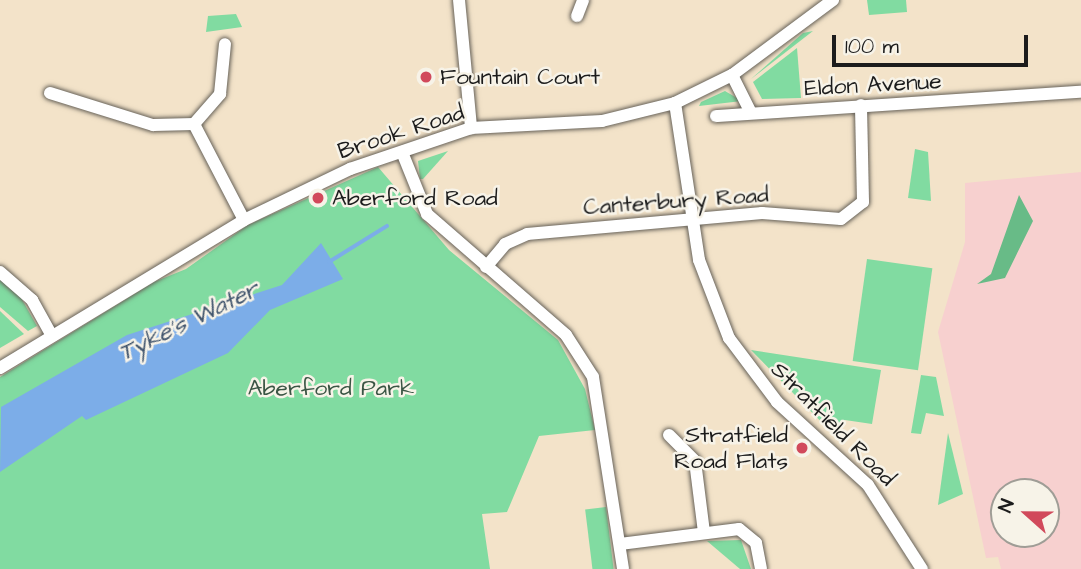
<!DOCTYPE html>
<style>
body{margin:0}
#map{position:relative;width:1081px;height:569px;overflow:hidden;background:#f3e3c9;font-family:"Architects Daughter",sans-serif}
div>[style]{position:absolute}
.built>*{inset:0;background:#f7d0cf}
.green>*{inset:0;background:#81dba1;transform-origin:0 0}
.forest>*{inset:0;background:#68bb87}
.water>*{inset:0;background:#7cade8}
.stream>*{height:3.5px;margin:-1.75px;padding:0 1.75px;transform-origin:1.75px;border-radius:1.75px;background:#7cade8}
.roads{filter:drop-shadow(0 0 2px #676259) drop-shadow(0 0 2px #676259)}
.minor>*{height:12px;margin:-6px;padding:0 6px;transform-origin:6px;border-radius:6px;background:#fff}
.dots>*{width:19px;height:19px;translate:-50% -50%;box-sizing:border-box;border:4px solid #f7f3e8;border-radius:50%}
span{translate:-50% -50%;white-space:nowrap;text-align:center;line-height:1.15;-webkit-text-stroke:5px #f7f3e8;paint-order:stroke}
.poi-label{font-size:23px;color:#1c1c1c}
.left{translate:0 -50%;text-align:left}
.right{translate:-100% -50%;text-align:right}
.street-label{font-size:23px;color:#1c1c1c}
.park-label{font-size:23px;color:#3a5544}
.water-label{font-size:24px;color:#42566e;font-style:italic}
.north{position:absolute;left:990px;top:478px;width:70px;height:70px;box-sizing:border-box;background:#f7f3e8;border:2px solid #9f9d96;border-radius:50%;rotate:291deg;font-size:19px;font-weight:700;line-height:28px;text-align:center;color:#1c1c1c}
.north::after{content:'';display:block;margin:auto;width:24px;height:32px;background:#d1495b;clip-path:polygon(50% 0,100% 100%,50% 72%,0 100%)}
.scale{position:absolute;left:832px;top:35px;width:196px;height:32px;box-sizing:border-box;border:4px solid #1c1c1c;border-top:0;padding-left:9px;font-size:21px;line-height:24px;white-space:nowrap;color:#1c1c1c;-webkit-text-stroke:5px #f7f3e8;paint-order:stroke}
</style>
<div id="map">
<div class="built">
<div style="clip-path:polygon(evenodd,1081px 172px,1081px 569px,1001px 569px,998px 557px,986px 558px,938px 332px,965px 242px,965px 183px,1081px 172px,1004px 492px,1046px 492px,1046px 534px,1004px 534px,1004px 492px)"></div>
</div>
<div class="green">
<div style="clip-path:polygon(867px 0,906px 0,907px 12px,869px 15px)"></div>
<div style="clip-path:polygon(236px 14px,242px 27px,206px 32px,208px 16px)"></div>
<div style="clip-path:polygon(813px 31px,751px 79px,803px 33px)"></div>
<div style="clip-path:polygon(797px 48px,801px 98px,762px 99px,753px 82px)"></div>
<div style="clip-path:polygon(725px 91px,742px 101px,699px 106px,701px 102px)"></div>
<div style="clip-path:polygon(915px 149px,928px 152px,931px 201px,908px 198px)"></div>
<div style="clip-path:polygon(448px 151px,423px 179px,420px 179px,418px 161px)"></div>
<div style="clip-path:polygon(378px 167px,449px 250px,558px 340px,585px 389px,595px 430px,539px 436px,507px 512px,482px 514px,490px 569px,0 569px,0 377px,154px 282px,186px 269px,248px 225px)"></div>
<div style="left:867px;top:259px;width:66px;height:103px;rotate:8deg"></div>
<div style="clip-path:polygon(0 279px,20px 296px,37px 326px,28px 331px,0 307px)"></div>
<div style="clip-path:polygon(0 311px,24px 334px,0 348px)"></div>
<div style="clip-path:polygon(751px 350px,881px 370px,872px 424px,845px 420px,833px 434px)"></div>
<div style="clip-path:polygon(921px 375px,936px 377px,944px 416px,926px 413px,921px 434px,911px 433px)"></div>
<div style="clip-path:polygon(948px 433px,963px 494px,938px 505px)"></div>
<div style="left:606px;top:507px;width:63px;height:21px;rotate:83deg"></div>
<div style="clip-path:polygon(741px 540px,751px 569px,740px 569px,707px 541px)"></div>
</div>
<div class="forest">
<div style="clip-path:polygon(1019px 195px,1033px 221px,1005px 278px,977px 284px,991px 274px)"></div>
</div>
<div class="water">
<div style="clip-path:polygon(321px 243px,343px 279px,270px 310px,228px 353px,86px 420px,82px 416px,0 472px,1px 407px,127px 335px,282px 285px)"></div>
</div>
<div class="stream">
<div style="left:329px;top:262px;width:68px;rotate:-31.8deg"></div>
</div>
<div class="roads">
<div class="minor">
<div style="left:459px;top:0;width:129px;rotate:84.6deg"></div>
<div style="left:577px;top:16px;width:17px;rotate:-69deg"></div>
<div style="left:732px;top:75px;width:42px;rotate:63.4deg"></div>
<div style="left:50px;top:93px;width:108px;rotate:17.3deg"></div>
<div style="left:153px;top:125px;width:41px;rotate:-1.4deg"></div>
<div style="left:194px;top:124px;width:108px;rotate:62.5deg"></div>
<div style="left:675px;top:103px;width:159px;rotate:81.3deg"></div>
<div style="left:699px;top:260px;width:84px;rotate:69deg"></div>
<div style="left:729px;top:338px;width:80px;rotate:53.1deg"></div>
<div style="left:777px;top:402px;width:123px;rotate:42.4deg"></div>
<div style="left:868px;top:485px;width:100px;rotate:57.3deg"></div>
<div style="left:716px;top:116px;width:366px;rotate:-3.8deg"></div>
<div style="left:194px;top:124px;width:40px;rotate:-49deg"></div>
<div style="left:220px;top:94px;width:50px;rotate:-84.3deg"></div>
<div style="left:402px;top:152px;width:67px;rotate:68deg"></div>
<div style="left:427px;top:214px;width:184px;rotate:41deg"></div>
<div style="left:566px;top:335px;width:50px;rotate:57.3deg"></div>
<div style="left:593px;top:377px;width:194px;rotate:81.1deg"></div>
<div style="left:486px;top:267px;width:30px;rotate:-50deg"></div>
<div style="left:505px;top:244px;width:24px;rotate:-24deg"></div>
<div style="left:527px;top:234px;width:236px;rotate:-5.1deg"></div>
<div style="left:762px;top:213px;width:79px;rotate:4.3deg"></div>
<div style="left:841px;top:219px;width:28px;rotate:-38deg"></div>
<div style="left:863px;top:202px;width:97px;rotate:-91.2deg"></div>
<div style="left:0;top:272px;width:43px;rotate:41.2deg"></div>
<div style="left:32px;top:300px;width:41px;rotate:60.9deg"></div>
<div style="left:0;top:368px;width:285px;rotate:-31.2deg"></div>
<div style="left:244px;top:220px;width:118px;rotate:-25.7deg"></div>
<div style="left:350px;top:169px;width:128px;rotate:-18.7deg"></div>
<div style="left:471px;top:128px;width:131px;rotate:-3.1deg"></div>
<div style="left:602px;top:121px;width:75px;rotate:-13.9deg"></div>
<div style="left:675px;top:103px;width:64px;rotate:-26.2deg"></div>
<div style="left:732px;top:75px;width:126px;rotate:-36.6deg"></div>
<div style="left:669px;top:435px;width:37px;rotate:45deg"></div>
<div style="left:695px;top:461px;width:72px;rotate:82.8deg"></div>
<div style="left:620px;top:544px;width:120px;rotate:-7.2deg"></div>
<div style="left:739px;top:529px;width:22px;rotate:39deg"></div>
<div style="left:756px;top:543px;width:26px;rotate:79deg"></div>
</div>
</div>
<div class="dots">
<div style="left:426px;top:77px;background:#d1495b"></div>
<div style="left:318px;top:198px;background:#d1495b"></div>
<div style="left:802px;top:448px;background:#d1495b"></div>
</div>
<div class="poi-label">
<span class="left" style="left:440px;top:77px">Fountain Court</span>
<span class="left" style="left:332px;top:198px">Aberford Road</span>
<span class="right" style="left:788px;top:448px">Stratfield<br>Road Flats</span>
</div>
<div class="street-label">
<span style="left:873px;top:85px;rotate:-3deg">Eldon Avenue</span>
<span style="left:401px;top:132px;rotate:-18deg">Brook Road</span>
<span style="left:676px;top:201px;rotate:-4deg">Canterbury Road</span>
<span style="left:833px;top:424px;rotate:45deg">Stratfield Road</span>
</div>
<div class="park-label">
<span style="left:331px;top:388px">Aberford Park</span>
</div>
<div class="water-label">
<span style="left:189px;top:322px;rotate:-26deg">Tyke's Water</span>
</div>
<div class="north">N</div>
<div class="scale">100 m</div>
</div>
